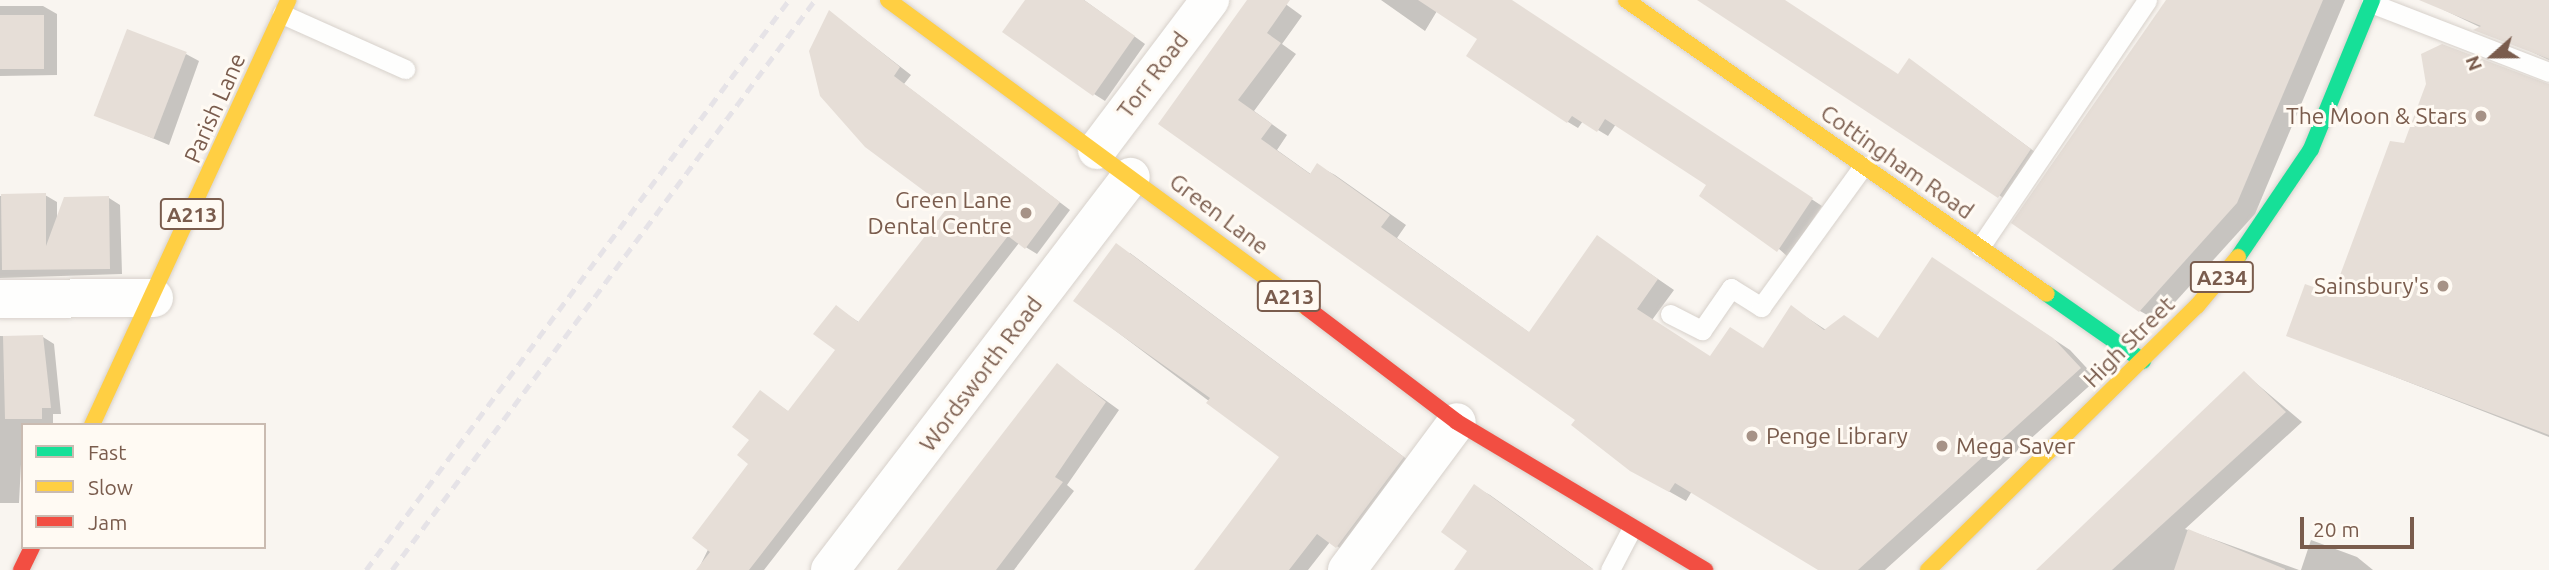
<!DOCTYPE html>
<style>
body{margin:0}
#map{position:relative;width:2549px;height:570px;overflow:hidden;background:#f9f5f0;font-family:Ubuntu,sans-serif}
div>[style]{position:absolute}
.shadow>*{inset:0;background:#0003}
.building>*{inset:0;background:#e6ded7;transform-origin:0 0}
.roads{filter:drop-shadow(0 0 2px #d7d1cb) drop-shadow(0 0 2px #d7d1cb)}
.lane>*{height:19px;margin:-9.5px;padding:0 9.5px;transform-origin:9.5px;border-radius:9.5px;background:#fefefd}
.street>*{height:38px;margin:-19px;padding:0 19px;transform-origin:19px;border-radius:19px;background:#fefefd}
.fast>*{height:16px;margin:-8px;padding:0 8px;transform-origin:8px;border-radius:8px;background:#16e098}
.slow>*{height:16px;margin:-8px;padding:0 8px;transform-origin:8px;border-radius:8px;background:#ffcf43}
.jam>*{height:16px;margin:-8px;padding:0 8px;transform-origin:8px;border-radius:8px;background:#f24e42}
.rail>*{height:5px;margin-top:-2.5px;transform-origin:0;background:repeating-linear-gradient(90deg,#e6e3e7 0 10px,transparent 0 17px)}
.dots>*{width:19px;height:19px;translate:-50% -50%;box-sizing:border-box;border:4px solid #fffaf3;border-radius:50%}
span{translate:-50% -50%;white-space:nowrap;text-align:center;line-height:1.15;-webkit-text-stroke:6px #fffaf3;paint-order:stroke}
.shield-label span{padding:2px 5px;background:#fffaf3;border:2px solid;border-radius:5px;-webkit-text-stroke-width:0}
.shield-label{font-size:21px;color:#7a5c4d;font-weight:700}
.street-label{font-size:23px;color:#7a5c4d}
.poi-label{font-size:23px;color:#7a5c4d}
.right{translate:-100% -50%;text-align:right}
.left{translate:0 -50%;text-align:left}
.legend{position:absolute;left:21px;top:423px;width:245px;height:126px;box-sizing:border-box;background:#fffaf3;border:2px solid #cabbb1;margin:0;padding:9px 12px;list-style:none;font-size:21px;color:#7a5c4d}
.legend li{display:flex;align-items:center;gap:14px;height:35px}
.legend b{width:35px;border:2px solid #cabbb1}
.north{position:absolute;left:2458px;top:21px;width:70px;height:70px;-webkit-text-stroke:5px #fffaf3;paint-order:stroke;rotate:249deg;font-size:19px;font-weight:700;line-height:28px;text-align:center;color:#7a5c4d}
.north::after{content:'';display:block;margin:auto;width:24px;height:32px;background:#7a5c4d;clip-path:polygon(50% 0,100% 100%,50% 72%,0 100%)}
.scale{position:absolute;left:2300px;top:517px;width:114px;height:32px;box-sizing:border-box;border:4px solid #7a5c4d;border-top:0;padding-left:9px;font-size:21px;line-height:24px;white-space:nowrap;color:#7a5c4d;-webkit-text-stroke:5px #fffaf3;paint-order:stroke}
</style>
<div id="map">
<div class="shadow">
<div style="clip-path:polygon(1027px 0,1084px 0,1145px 44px,1105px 101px,1094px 94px)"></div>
<div style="clip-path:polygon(1249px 0,1280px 0,1302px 16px,1282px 44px,1296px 54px,1254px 111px,1287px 135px,1277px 150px,1312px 175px,1318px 166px,1335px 175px,1406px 225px,1397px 238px,1530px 333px,1598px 238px,1674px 290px,1652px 320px,1711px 358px,1764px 350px,1791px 307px,1826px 330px,1879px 339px,1933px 259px,2070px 350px,2097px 379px,1885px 570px,1822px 570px,1692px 491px,1686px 501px,1631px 470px,1577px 419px,1160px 124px)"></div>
<div style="clip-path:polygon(1381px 0,1510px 0,1822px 206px,1788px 257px,1709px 185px,1616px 124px,1608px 136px,1583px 121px,1578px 128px,1568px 122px,1479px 38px,1437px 11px,1425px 31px)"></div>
<div style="clip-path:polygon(1700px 0,1783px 0,1899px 76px,1917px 65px,2039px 155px,2008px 201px)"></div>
<div style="clip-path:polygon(2170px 0,2345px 0,2255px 214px,2158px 321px,2140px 311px)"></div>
<div style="clip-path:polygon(2448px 0,2549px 0,2549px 60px,2444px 10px)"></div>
<div style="clip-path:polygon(0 6px,43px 6px,57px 14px,57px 75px,0 76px)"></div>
<div style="clip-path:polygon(830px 12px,911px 75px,904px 84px,1070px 210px,1037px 254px,1019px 243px,764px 570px,698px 570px,750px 464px,761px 392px,789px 412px,837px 350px,836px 307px,860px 323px,949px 208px)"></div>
<div style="clip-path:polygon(186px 54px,199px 61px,169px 145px,97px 115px)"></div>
<div style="clip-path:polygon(2549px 87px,2549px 437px,2288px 335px,2334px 297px,2405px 145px)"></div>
<div style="clip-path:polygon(45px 195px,57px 202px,57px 221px,109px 198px,120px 205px,122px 274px,0 278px,0 196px)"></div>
<div style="clip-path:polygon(1130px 253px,1416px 466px,1350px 554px,1330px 542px,1308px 570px,1195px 570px,1282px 456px,1076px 301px)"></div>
<div style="clip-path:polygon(0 336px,43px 337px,54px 344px,61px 414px,53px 414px,53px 425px,23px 425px,19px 503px,0 503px)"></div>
<div style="clip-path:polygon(1057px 365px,1119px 410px,1067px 485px,1074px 491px,1014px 570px,900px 570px)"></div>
<div style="clip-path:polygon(2244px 373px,2302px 422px,2185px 529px,2299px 570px,2045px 570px)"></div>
<div style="clip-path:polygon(1475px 487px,1490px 495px,1593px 569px,1456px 570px,1469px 551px)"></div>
<div style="clip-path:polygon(2311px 540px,2357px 557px,2373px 570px,2301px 570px)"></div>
</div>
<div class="building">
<div style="clip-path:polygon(1025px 0,1084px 0,1135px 36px,1093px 96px,1002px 32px)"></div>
<div style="clip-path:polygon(1247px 0,1290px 0,1267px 33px,1281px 43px,1238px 100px,1272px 124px,1261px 139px,1310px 174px,1317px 163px,1390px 215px,1381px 227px,1529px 332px,1597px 235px,1658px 279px,1637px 309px,1710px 356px,1730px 327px,1763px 348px,1791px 305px,1824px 330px,1844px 315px,1878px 338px,1932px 257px,2053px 338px,2081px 368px,1858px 570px,1818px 570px,1675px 483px,1669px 492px,1630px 471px,1571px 425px,1575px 420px,1158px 124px)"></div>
<div style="clip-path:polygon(1418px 0,1512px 0,1813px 198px,1777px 252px,1699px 196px,1706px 185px,1605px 119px,1597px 132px,1572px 116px,1567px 123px,1466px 56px,1477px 39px)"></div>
<div style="clip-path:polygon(1697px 0,1785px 0,1898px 74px,1909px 58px,2031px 149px,1998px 198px)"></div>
<div style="clip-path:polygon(2166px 0,2323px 0,2237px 203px,2139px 312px,2011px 223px)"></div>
<div style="clip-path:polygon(2419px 0,2549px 0,2549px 59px,2473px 30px,2481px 26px)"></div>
<div style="clip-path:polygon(829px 10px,900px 67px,894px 76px,1060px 202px,1025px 249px,1008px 236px,749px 570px,696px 570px,710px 552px,692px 538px,748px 464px,737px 455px,749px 440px,732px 427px,760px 390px,788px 411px,835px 350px,813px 334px,836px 305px,858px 322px,947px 208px,865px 147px,820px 96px,809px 51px)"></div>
<div style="left:0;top:15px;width:44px;height:54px"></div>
<div style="left:127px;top:29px;width:64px;height:93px;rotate:21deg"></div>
<div style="clip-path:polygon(2442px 44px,2549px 84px,2549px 435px,2286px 336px,2305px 284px,2333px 294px,2390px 141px,2404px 143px,2426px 84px,2421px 54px)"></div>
<div style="clip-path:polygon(46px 193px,46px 246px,64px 197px,109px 196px,110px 269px,2px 270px,1px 194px)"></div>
<div style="clip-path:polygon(1116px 243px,1404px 457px,1336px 548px,1317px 534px,1289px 570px,1194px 570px,1279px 457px,1206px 403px,1210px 398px,1073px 301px)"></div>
<div style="clip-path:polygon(43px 335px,51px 408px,42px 408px,42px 419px,5px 419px,3px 336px)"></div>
<div style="clip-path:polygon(1057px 363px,1106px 402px,1055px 477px,1063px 482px,996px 570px,897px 570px)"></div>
<div style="clip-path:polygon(2244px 371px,2286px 412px,2112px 570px,2036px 570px)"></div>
<div style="clip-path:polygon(1474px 484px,1524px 520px,1594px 570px,1454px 570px,1467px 551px,1441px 532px)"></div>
<div style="clip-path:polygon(2188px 529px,2285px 569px,2285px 570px,2174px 570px)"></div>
</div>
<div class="roads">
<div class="lane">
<div style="left:2371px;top:3px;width:191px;rotate:21.2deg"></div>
<div style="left:282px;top:14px;width:135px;rotate:24.1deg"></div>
<div style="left:1980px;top:247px;width:298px;rotate:-55.9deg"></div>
<div style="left:1670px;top:314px;width:36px;rotate:27deg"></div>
<div style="left:1702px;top:330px;width:51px;rotate:-55.4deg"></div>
<div style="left:1731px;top:288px;width:36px;rotate:32deg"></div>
<div style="left:1761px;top:307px;width:174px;rotate:-54.1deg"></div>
<div style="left:1610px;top:570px;width:47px;rotate:-62.4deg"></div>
</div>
<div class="street">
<div style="left:1097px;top:150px;width:188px;rotate:-53deg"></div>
<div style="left:0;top:299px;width:154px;rotate:-0.4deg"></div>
<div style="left:830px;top:570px;width:495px;rotate:-52.6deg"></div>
<div style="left:1347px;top:570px;width:184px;rotate:-53.4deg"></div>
</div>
<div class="fast">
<div style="left:2238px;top:257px;width:130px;rotate:-55.9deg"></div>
<div style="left:2311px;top:149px;width:161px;rotate:-67.7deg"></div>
<div style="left:2047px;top:294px;width:117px;rotate:34.9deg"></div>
</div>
<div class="slow">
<div style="left:888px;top:0;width:520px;rotate:36.32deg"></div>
<div style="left:1626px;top:0;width:513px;rotate:34.93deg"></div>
<div style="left:92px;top:425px;width:468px;rotate:-65.2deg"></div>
<div style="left:1928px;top:570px;width:377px;rotate:-44.5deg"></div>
<div style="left:2197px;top:306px;width:64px;rotate:-50.1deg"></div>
</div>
<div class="jam">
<div style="left:1307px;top:308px;width:188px;rotate:37.2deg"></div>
<div style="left:1457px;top:422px;width:289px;rotate:30.8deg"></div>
<div style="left:21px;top:570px;width:25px;rotate:-64deg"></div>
</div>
</div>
<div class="rail">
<div style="left:366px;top:570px;width:710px;rotate:-53.42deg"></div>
<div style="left:392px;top:570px;width:710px;rotate:-53.42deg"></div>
</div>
<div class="dots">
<div style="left:2481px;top:116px;background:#a69286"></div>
<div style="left:1026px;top:213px;background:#a69286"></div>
<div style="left:2443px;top:286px;background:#a69286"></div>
<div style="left:1752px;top:436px;background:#a69286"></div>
<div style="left:1942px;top:446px;background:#a69286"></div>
</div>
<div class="shield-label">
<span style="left:192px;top:214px">A213</span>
<span style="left:2222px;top:277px">A234</span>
<span style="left:1289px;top:296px">A213</span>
</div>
<div class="street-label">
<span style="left:1153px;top:75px;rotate:-53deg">Torr Road</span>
<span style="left:215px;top:108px;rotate:-66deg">Parish Lane</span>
<span style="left:1897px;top:162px;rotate:35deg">Cottingham Road</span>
<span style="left:1219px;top:214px;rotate:37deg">Green Lane</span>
<span style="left:2129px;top:342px;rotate:-45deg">High Street</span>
<span style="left:981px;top:374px;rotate:-53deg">Wordsworth Road</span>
</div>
<div class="poi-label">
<span class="right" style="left:2467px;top:116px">The Moon &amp; Stars</span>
<span class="right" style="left:1012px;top:213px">Green Lane<br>Dental Centre</span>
<span class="right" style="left:2429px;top:286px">Sainsbury's</span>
<span class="left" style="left:1766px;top:436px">Penge Library</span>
<span class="left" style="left:1956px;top:446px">Mega Saver</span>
</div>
<ul class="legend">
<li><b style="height:9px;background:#16e098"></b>Fast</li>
<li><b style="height:9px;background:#ffcf43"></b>Slow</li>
<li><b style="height:9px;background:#f24e42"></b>Jam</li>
</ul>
<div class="north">N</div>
<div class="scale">20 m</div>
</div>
